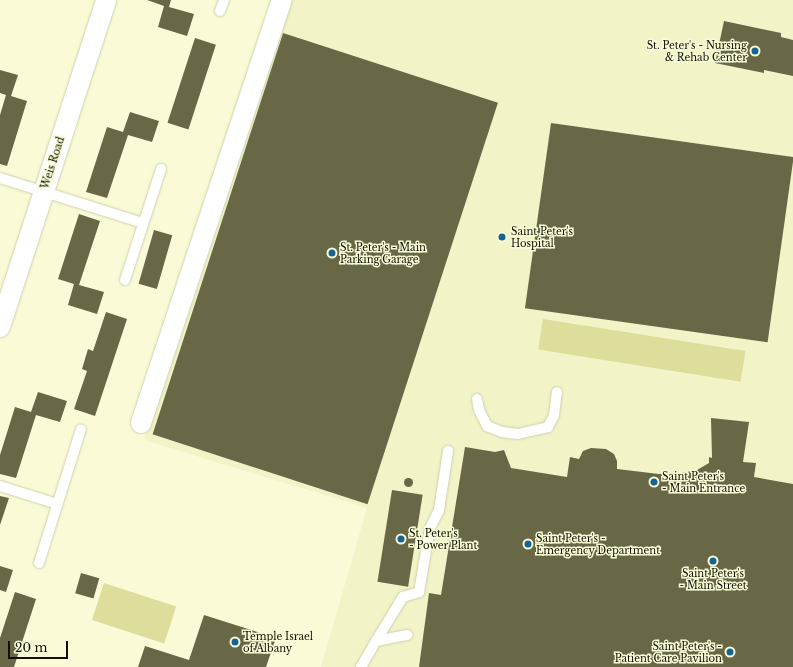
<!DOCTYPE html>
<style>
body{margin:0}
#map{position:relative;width:793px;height:667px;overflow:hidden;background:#fafbd6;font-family:"Libre Baskerville",serif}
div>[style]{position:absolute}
.built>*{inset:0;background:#f2f3c6}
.green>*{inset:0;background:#ddde9c;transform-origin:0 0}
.building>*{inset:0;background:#686847;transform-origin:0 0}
.round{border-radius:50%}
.roads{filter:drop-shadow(0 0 1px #cfd0ac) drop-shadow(0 0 1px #cfd0ac)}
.service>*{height:10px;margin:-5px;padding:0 5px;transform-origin:5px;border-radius:5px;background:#fff}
.minor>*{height:20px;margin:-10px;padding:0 10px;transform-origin:10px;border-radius:10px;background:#fff}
.dots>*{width:11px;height:11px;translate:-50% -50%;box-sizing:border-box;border:2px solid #fafbd6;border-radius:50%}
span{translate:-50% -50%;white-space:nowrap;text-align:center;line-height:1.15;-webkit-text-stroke:3px #fafbd6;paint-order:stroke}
.poi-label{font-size:10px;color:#101004}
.right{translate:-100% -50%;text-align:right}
.left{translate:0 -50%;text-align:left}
.street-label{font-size:10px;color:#101004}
.scale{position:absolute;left:8px;top:641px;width:60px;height:18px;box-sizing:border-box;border:2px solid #101004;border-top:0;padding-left:5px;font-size:12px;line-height:14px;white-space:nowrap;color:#101004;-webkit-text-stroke:3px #fafbd6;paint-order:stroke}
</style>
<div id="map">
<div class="built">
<div style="clip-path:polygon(287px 0,793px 0,793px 667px,321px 667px,367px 508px,144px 440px)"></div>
</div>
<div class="green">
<div style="left:543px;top:319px;width:205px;height:31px;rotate:9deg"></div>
<div style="left:104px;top:583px;width:76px;height:39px;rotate:18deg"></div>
</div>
<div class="building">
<div style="clip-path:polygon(147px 0,171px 0,169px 7px,194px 14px,187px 36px,158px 27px,164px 6px)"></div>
<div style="clip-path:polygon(724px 21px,781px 33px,781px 37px,793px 40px,793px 76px,764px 70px,764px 73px,715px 63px)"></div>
<div style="left:283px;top:33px;width:226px;height:422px;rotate:18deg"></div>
<div style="left:195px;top:38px;width:22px;height:89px;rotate:18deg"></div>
<div style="clip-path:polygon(0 70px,18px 75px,11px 96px,27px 101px,7px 166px,0 164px,0 115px,6px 95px,0 93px)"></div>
<div style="clip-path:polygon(130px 112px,159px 121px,152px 142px,128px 135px,107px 198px,86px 192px,107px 127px,123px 132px)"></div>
<div style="left:551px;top:123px;width:245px;height:187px;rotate:8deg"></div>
<div style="clip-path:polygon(79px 214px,100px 221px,79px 285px,104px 292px,97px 314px,68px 305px,74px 284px,58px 279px)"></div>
<div style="left:154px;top:230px;width:19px;height:56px;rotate:16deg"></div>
<div style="clip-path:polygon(106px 312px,127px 319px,95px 416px,74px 409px,87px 371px,82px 369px,88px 349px,93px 351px)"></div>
<div style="clip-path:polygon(38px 392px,67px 401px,60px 422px,36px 415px,16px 478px,0 474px,0 455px,15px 407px,31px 412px)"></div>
<div style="clip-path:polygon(711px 418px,749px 422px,743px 462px,756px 463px,754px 477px,793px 484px,793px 667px,419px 667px,429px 593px,441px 595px,465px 447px,495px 452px,504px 450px,511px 468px,567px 477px,570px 457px,579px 459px,583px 451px,591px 448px,606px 449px,614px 454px,617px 461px,617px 469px,659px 474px,682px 473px,697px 470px,709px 463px,709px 457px,712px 458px)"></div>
<div class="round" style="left:403.5px;top:477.5px;width:9px;height:9px"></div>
<div style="left:392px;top:490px;width:31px;height:93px;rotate:9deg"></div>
<div style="clip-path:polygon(0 496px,9px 498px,0 525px)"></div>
<div style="clip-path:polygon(0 566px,13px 570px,6px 592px,0 590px)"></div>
<div style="left:81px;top:573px;width:19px;height:21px;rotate:16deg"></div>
<div style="clip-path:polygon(15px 592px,36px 599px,14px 667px,0 667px,0 638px)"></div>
<div style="clip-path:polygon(204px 615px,276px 638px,266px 667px,138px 667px,145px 646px,189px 660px)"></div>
</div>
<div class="roads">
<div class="service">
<div style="left:220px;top:11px;width:12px;rotate:-70deg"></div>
<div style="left:0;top:178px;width:150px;rotate:17.5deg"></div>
<div style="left:125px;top:280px;width:117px;rotate:-72deg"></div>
<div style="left:477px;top:399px;width:11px;rotate:80deg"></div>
<div style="left:479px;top:410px;width:18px;rotate:63deg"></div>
<div style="left:487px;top:426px;width:16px;rotate:22deg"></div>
<div style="left:502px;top:432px;width:16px;rotate:7deg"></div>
<div style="left:518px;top:434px;width:31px;rotate:-13deg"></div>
<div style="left:548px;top:427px;width:13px;rotate:-63deg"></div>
<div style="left:554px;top:415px;width:23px;rotate:-83deg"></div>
<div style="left:0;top:486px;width:60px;rotate:17.5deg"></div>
<div style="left:39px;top:563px;width:140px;rotate:-72.6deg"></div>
<div style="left:376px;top:641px;width:52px;rotate:-58.5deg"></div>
<div style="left:403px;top:597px;width:17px;rotate:-17deg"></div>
<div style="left:419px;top:592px;width:65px;rotate:-80.2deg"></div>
<div style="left:430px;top:528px;width:20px;rotate:-63deg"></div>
<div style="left:439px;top:510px;width:60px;rotate:-81.3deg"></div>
<div style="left:361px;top:667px;width:30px;rotate:-60deg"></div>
<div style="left:376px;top:641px;width:32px;rotate:-11deg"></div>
</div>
<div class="minor">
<div style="left:0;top:327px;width:344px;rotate:-72deg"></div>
<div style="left:141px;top:423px;width:446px;rotate:-71.6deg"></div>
</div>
</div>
<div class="dots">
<div style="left:755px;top:51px;background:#146395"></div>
<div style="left:502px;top:237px;background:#146395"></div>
<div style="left:332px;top:253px;background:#146395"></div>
<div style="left:654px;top:482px;background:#146395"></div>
<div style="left:401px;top:539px;background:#146395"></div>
<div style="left:528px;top:544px;background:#146395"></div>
<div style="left:713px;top:561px;background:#146395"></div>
<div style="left:235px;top:642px;background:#146395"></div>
<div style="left:730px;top:652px;background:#146395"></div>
</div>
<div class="poi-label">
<span class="right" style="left:747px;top:51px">St. Peter's - Nursing<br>&amp; Rehab Center</span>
<span class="left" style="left:511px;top:237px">Saint Peter's<br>Hospital</span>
<span class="left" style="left:340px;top:253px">St. Peter's - Main<br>Parking Garage</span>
<span class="left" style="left:662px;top:482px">Saint Peter's<br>- Main Entrance</span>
<span class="left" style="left:409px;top:539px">St. Peter's<br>- Power Plant</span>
<span class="left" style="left:536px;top:544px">Saint Peter's -<br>Emergency Department</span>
<span style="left:713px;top:579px">Saint Peter's<br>- Main Street</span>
<span class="left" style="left:243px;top:642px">Temple Israel<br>of Albany</span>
<span class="right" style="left:722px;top:652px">Saint Peter's -<br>Patient Care Pavilion</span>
</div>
<div class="street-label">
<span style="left:53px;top:163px;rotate:-72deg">Weis Road</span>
</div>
<div class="scale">20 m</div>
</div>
